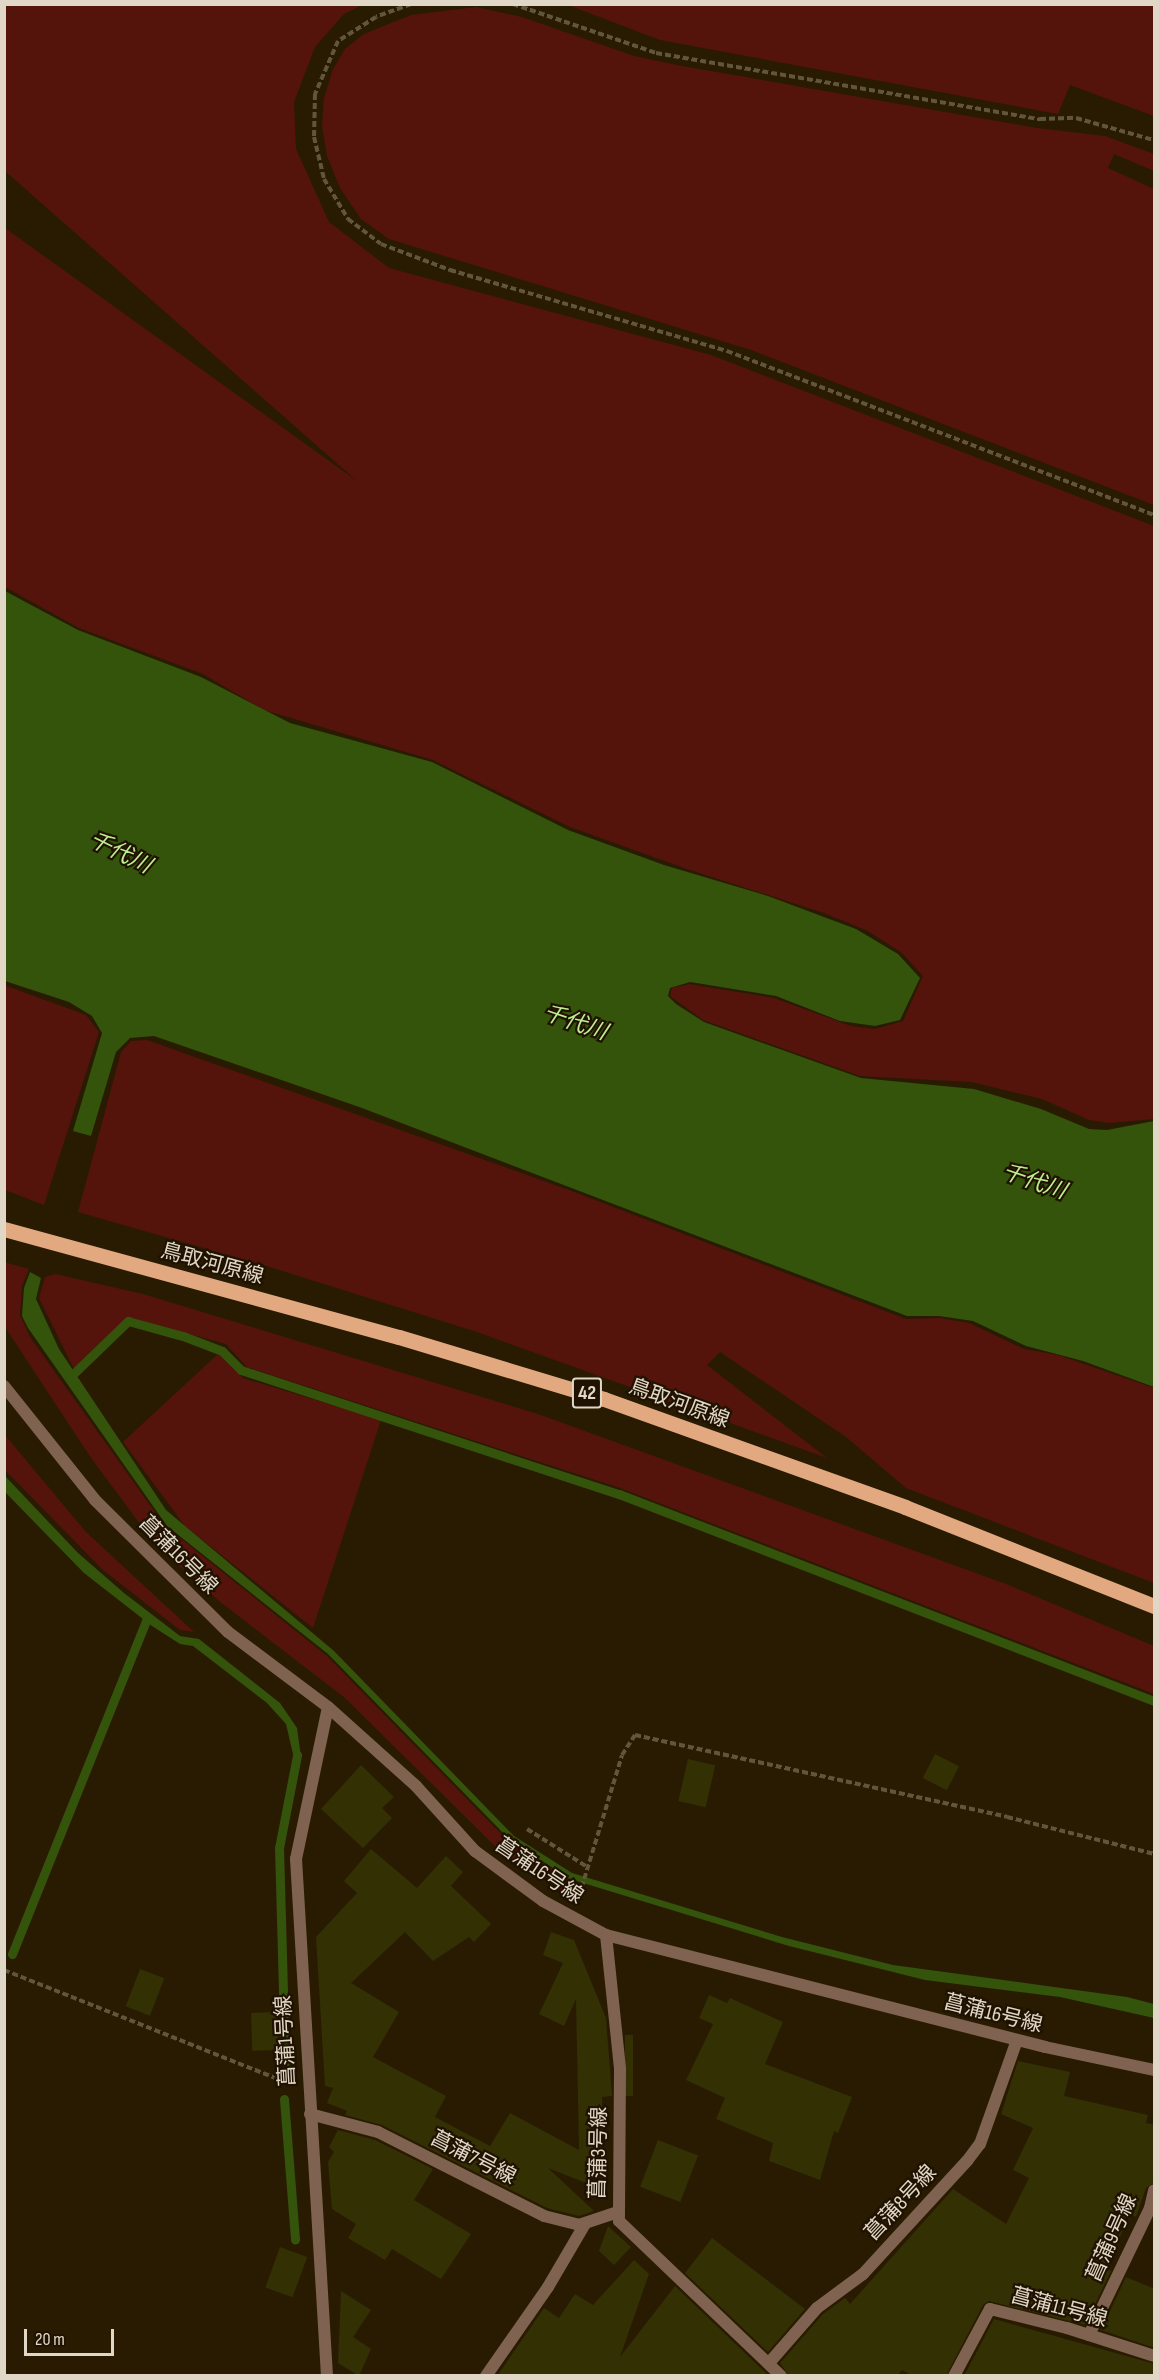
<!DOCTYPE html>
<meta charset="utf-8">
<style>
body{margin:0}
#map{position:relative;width:1159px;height:2380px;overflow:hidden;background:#291b01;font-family:"Sofia Sans Condensed","Noto Sans JP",sans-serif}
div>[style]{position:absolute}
.green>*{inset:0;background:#54140b}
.water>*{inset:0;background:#34530b}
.stream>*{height:9px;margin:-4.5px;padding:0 4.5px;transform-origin:4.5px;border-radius:4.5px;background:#34530b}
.building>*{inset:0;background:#333004;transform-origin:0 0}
.path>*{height:4px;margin-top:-2px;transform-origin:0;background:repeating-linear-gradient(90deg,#62553e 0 6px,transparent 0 9px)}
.service>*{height:12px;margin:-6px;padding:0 6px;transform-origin:6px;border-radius:6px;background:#7f6350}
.minor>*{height:12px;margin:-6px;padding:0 6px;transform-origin:6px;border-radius:6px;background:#7f6350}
.primary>*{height:15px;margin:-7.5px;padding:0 7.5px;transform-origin:7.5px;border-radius:7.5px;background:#e2a981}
span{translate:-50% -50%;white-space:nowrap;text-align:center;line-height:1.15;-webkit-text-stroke:4.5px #201200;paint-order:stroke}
.shield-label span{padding:2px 4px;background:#201200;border:2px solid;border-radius:4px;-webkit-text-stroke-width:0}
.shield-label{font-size:20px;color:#e1d7c7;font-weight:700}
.street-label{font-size:21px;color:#e1d7c7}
.water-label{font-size:22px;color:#bdee8f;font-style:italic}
.frame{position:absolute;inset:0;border:6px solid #e1d7c7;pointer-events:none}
.scale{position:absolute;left:24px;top:2329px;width:90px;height:27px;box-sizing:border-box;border:3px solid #e1d7c7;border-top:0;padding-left:8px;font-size:18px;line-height:21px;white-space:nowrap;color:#e1d7c7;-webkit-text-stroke:4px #201200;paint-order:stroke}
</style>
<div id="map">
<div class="green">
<div style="clip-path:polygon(4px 5px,362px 5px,344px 14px,315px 47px,294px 102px,296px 149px,329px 222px,389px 268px,711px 355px,1154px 526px,1154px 1119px,1109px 1123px,1089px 1120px,1042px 1099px,971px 1082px,860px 1076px,703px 1020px,670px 996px,672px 988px,689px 984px,774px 998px,851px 1026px,875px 1029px,903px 1021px,923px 976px,902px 953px,868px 931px,824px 913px,687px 869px,570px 827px,433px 760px,264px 710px,203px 674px,79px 628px,5px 587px,5px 228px,357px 481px,5px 171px)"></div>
<div style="clip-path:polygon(568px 5px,1153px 5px,1154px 116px,1070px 85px,1058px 114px,660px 40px)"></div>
<div style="clip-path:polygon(476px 7px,522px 17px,634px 56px,682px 66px,1037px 128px,1105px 136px,1154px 154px,1154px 171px,1114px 154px,1108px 168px,1154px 189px,1154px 505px,751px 350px,389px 239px,361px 219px,340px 188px,327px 156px,322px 126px,324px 98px,333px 69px,345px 49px,364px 34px,411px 15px)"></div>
<div style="clip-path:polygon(4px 985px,86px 1015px,99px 1032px,44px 1205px,5px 1190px)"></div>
<div style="clip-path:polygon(147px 1040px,569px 1190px,906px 1319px,940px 1318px,969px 1323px,1024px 1349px,1058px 1355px,1154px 1388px,1154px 1583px,906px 1488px,846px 1437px,720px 1352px,707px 1365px,827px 1458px,477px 1332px,273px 1268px,78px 1212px,121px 1052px,131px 1041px)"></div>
<div style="clip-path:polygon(4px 1262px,29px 1269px,22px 1286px,20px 1315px,30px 1337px,165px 1526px,327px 1656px,509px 1842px,573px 1881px,566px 1894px,504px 1855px,345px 1698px,219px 1601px,154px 1543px,89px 1455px,5px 1327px)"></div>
<div style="clip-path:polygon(55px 1274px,143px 1294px,538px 1414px,1006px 1584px,1154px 1646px,1154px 1694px,620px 1488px,247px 1367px,226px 1344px,128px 1317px,74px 1369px,39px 1298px,45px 1277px)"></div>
<div style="clip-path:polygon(218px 1354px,243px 1378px,381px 1420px,313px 1628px,185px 1526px,123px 1442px)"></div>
<div style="clip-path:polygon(5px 1435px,86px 1532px,194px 1632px,180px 1630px,103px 1570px,5px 1470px)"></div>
</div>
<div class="water">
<div style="clip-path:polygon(5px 591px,78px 630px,201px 677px,290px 723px,432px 762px,568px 830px,664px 865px,768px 896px,856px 929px,898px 954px,920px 978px,900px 1020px,875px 1026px,840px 1021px,776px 996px,690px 982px,670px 988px,668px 996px,676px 1004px,704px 1022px,861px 1078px,974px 1089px,1041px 1109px,1089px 1129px,1107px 1130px,1154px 1121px,1154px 1387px,1083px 1361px,1026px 1346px,973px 1321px,939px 1316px,907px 1316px,362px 1108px,154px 1036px,130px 1038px,116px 1052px,91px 1136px,73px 1131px,102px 1033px,92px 1016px,69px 1002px,5px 981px)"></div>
<div style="clip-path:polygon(30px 1272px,41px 1278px,36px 1299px,59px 1349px,166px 1510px,334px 1651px,514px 1836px,572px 1873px,782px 1937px,893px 1965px,1127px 1997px,1154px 2004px,1154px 2018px,1060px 1997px,925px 1980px,789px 1946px,570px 1879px,511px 1841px,328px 1654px,167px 1526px,28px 1328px,22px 1316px,24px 1288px)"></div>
<div style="clip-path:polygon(5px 1476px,78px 1553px,124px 1593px,180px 1636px,199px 1639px,280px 1703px,297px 1728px,301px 1757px,296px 1767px,286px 1724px,267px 1703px,193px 1646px,180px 1644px,152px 1626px,84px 1573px,5px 1492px)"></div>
</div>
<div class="stream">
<div style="left:70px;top:1377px;width:81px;rotate:-44deg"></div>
<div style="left:128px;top:1321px;width:57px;rotate:15.3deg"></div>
<div style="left:183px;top:1336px;width:42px;rotate:21deg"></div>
<div style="left:222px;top:1351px;width:27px;rotate:45deg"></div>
<div style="left:241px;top:1370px;width:398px;rotate:18.2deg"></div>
<div style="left:619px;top:1494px;width:574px;rotate:21.15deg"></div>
<div style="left:12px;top:1954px;width:362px;rotate:-68.1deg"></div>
<div style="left:285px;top:2062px;width:214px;rotate:-91.6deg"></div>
<div style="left:279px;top:1848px;width:95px;rotate:-79deg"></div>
<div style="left:284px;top:2099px;width:141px;rotate:85.5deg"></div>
</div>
<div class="building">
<div style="left:935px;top:1754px;width:27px;height:27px;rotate:27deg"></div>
<div style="left:688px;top:1759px;width:28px;height:43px;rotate:13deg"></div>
<div style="clip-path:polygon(361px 1765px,394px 1797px,382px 1808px,392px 1818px,363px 1848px,321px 1809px)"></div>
<div style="clip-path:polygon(371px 1849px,417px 1888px,446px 1856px,463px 1872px,451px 1886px,491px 1924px,474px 1942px,469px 1937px,433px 1961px,405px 1932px,351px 1983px,399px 2012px,373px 2057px,446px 2096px,435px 2117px,490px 2146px,510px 2113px,579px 2150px,576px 1999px,564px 2026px,539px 2014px,563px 1963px,543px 1955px,551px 1932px,574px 1940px,606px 2018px,612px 2096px,602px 2097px,604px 2172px,585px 2165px,591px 2185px,548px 2168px,594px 2211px,579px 2216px,547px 2208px,382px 2125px,345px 2115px,347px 2111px,327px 2103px,333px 2088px,325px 2086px,316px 1937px,357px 1893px,344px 1881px)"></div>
<div style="left:140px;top:1969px;width:26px;height:40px;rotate:21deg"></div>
<div style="clip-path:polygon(709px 1995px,727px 2003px,730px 1998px,783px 2022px,765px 2064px,852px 2097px,838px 2133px,834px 2131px,820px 2180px,769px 2161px,773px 2143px,716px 2119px,725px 2098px,686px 2080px,713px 2024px,699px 2018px)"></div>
<div style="left:277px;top:2012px;width:38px;height:26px;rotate:88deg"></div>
<div style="left:625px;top:2035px;width:8px;height:61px"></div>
<div style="clip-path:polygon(1018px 2061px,1070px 2072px,1064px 2096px,1148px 2115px,1146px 2123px,1155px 2125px,1155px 2182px,1146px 2188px,1136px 2217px,1129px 2213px,1108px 2269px,1111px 2271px,1085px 2325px,989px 2301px,983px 2305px,946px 2376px,913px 2376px,902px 2370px,897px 2376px,789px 2376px,780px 2363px,823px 2314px,845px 2298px,850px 2304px,953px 2189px,1006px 2224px,1029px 2178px,1013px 2170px,1033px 2128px,1001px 2114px)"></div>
<div style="clip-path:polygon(338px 2130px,375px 2140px,433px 2169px,414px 2200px,471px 2234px,441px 2279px,392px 2249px,385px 2260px,348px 2238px,356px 2224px,332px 2209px,328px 2162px,334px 2152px,329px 2147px)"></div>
<div style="left:658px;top:2140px;width:43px;height:50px;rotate:21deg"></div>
<div style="clip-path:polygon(608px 2226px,631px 2247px,614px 2265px,599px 2251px)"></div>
<div style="clip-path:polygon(712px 2238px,805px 2309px,768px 2352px,685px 2273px)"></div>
<div style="left:280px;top:2247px;width:29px;height:43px;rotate:20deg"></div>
<div style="clip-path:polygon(634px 2260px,649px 2274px,620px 2357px,675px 2286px,769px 2376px,497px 2376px,544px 2308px,559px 2318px,575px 2294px,593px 2305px)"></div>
<div style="clip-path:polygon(1126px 2277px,1155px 2289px,1155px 2348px,1101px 2330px)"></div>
<div style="clip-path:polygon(341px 2291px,371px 2310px,353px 2337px,371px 2349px,359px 2376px,338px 2363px)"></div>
<div style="clip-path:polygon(994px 2319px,1155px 2364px,1155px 2376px,964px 2376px)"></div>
</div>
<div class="path">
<div style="left:411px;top:4px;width:37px;rotate:160deg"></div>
<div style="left:376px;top:17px;width:45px;rotate:147.7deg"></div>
<div style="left:338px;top:41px;width:58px;rotate:113.5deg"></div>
<div style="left:315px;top:94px;width:43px;rotate:91.3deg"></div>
<div style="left:314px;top:137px;width:43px;rotate:76.6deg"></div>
<div style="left:324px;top:179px;width:47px;rotate:59deg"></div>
<div style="left:348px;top:219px;width:41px;rotate:37.1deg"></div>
<div style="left:381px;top:244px;width:74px;rotate:20.6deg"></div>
<div style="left:450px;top:270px;width:289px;rotate:16.3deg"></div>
<div style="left:727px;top:351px;width:457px;rotate:21deg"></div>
<div style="left:513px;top:4px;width:151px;rotate:18.9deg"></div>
<div style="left:656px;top:53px;width:390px;rotate:9.8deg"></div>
<div style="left:1040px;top:119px;width:36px;rotate:-2deg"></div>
<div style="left:1076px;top:118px;width:81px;rotate:15.8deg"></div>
<div style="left:527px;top:1829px;width:73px;rotate:32.2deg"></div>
<div style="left:579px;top:1896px;width:147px;rotate:-73deg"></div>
<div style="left:622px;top:1755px;width:24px;rotate:-57deg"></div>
<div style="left:635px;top:1735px;width:381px;rotate:12.4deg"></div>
<div style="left:1007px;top:1817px;width:152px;rotate:14.1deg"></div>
<div style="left:4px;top:1970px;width:306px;rotate:21.7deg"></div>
</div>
<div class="service">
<div style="left:486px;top:2376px;width:108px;rotate:-55.1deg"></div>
<div style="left:548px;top:2287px;width:73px;rotate:-59.6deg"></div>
</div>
<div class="minor">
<div style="left:4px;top:1386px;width:146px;rotate:51.4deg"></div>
<div style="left:95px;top:1500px;width:187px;rotate:44.8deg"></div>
<div style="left:228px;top:1632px;width:125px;rotate:36.9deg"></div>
<div style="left:328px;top:1707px;width:118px;rotate:41.9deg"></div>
<div style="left:416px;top:1786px;width:88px;rotate:47.8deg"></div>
<div style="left:475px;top:1851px;width:84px;rotate:36.3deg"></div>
<div style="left:543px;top:1901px;width:72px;rotate:28.4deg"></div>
<div style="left:606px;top:1935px;width:453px;rotate:14.3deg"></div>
<div style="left:1045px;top:2047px;width:111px;rotate:11.9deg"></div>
<div style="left:606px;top:1935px;width:135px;rotate:84deg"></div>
<div style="left:620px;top:2069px;width:152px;rotate:90.4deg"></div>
<div style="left:619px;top:2221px;width:224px;rotate:43.7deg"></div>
<div style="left:310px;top:2114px;width:70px;rotate:14.8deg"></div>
<div style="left:378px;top:2132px;width:186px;rotate:26.8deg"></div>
<div style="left:544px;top:2216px;width:36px;rotate:14deg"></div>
<div style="left:579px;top:2225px;width:41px;rotate:-18.4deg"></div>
<div style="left:1089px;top:2335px;width:141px;rotate:-64.3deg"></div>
<div style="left:1150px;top:2208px;width:18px;rotate:-77deg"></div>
<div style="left:769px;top:2363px;width:73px;rotate:-48.9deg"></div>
<div style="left:817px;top:2308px;width:57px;rotate:-36.5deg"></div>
<div style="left:863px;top:2274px;width:154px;rotate:-47.4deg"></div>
<div style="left:967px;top:2161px;width:21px;rotate:-53deg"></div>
<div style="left:980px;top:2144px;width:110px;rotate:-70.4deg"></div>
<div style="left:327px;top:2376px;width:518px;rotate:-93.43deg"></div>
<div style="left:296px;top:1859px;width:155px;rotate:-78.1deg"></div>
<div style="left:954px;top:2376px;width:76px;rotate:-61.8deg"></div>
<div style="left:990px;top:2309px;width:79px;rotate:13.9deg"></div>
<div style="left:1067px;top:2328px;width:91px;rotate:17.8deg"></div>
</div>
<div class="primary">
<div style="left:4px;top:1229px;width:409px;rotate:15.3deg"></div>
<div style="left:399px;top:1337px;width:214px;rotate:16.8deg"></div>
<div style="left:604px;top:1399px;width:320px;rotate:19.7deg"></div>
<div style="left:905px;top:1507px;width:268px;rotate:21.7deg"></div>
</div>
<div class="shield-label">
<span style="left:587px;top:1393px">42</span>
</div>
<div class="street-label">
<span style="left:212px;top:1264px;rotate:15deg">鳥取河原線</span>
<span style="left:679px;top:1404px;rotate:20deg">鳥取河原線</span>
<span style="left:178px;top:1555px;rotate:45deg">菖蒲16号線</span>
<span style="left:539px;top:1871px;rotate:34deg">菖蒲16号線</span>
<span style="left:993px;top:2014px;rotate:14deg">菖蒲16号線</span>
<span style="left:286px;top:2041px;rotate:-93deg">菖蒲1号線</span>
<span style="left:599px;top:2153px;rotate:-89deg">菖蒲3号線</span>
<span style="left:473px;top:2158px;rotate:27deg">菖蒲7号線</span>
<span style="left:901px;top:2203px;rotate:-47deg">菖蒲8号線</span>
<span style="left:1112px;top:2238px;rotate:-66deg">菖蒲9号線</span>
<span style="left:1059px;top:2308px;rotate:15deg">菖蒲11号線</span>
</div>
<div class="water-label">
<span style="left:120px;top:853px;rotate:26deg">千代川</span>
<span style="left:575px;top:1023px;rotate:19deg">千代川</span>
<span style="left:1034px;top:1182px;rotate:19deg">千代川</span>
</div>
<div class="frame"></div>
<div class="scale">20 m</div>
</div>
